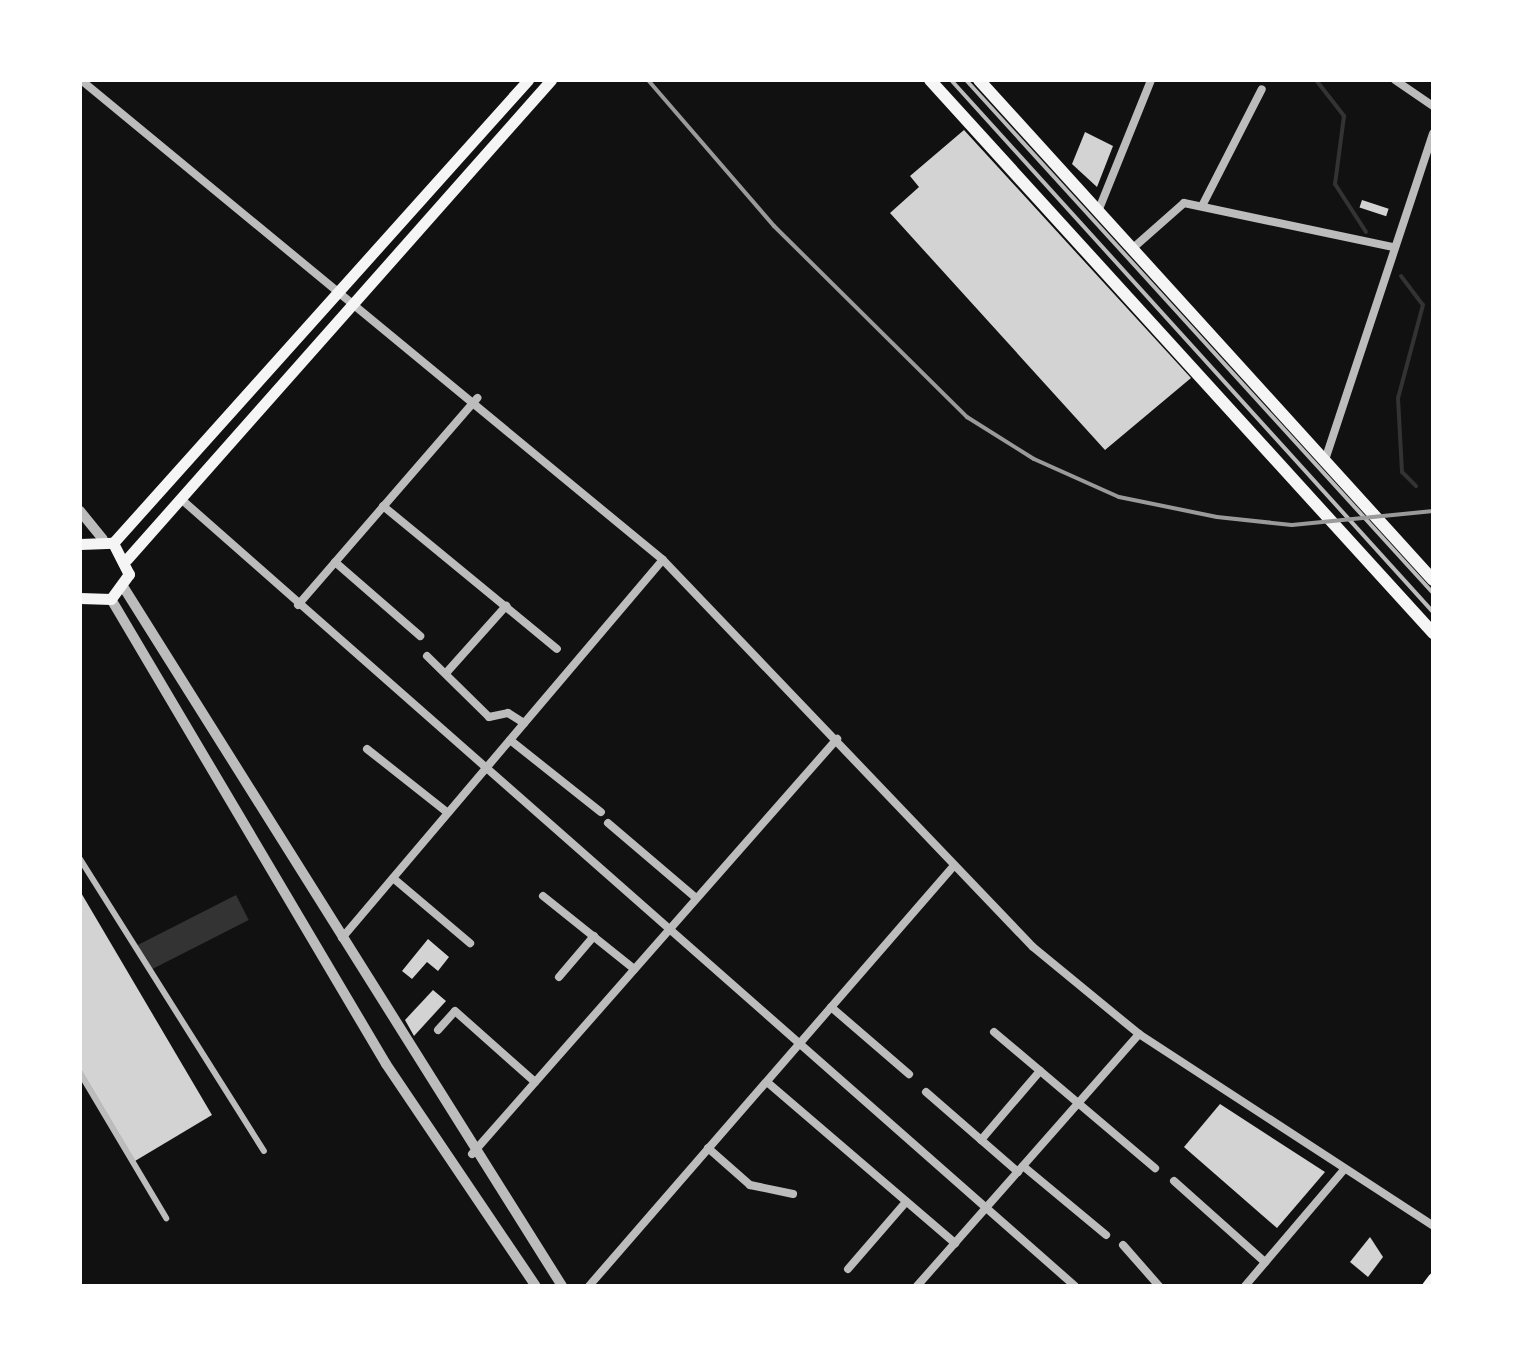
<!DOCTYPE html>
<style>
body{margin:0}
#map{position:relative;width:1513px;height:1366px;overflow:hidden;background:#111;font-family:Barlow,sans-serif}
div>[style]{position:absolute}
.water>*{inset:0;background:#333;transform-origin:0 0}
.stream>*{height:4px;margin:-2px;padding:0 2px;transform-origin:2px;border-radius:2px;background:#333}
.building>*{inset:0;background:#d3d3d3;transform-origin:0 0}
.service>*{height:4px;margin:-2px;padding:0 2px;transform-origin:2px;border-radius:2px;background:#bcbcbc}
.pedestrian>*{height:6px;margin:-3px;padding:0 3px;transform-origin:3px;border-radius:3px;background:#bcbcbc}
.minor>*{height:8px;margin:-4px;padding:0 4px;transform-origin:4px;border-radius:4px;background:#bcbcbc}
.tertiary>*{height:10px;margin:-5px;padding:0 5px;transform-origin:5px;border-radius:5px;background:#bcbcbc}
.secondary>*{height:11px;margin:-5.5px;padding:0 5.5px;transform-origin:5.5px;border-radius:5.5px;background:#f5f5f5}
.primary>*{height:12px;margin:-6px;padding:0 6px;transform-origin:6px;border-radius:6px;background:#f5f5f5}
.rail>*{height:4px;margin:-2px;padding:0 2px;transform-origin:2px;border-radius:2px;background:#9a9a9a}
span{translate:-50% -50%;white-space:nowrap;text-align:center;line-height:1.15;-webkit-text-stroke:8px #fff;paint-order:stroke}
.frame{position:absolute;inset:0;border:82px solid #fff;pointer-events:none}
</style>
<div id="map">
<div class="water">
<div style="left:236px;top:895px;width:28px;height:113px;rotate:63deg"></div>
</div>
<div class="stream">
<div style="left:1316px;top:80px;width:46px;rotate:52.1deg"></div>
<div style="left:1344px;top:116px;width:69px;rotate:97.5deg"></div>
<div style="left:1335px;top:184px;width:57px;rotate:57.1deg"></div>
<div style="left:1401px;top:276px;width:36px;rotate:53deg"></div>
<div style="left:1423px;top:305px;width:96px;rotate:105deg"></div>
<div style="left:1398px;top:398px;width:74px;rotate:86.9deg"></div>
<div style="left:1402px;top:472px;width:20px;rotate:45deg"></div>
</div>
<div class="building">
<div style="clip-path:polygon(964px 130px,1191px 378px,1105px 450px,890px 213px,919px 187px,910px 176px)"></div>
<div style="clip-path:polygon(1085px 132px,1113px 146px,1097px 187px,1072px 164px)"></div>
<div style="left:1362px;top:200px;width:28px;height:8px;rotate:18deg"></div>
<div style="clip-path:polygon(80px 891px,212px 1115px,135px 1161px,80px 1068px)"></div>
<div style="clip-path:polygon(428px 939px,449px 957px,438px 971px,427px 962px,412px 979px,402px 971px)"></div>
<div style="clip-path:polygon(433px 990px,446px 1001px,414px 1036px,405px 1020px)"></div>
<div style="clip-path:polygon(1220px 1104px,1325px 1172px,1277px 1228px,1184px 1147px)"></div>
<div style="clip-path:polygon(1370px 1237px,1383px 1257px,1368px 1277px,1350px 1262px)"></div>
</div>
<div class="service">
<div style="left:951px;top:80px;width:718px;rotate:47.82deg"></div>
<div style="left:966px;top:80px;width:694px;rotate:47.69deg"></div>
</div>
<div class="pedestrian">
<div style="left:80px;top:859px;width:345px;rotate:57.8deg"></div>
<div style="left:80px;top:1073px;width:169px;rotate:59.3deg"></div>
</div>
<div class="minor">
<div style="left:81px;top:80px;width:754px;rotate:39.51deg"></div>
<div style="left:663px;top:560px;width:535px;rotate:46.29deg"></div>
<div style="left:1033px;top:947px;width:137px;rotate:39.4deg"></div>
<div style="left:1139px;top:1034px;width:351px;rotate:33.1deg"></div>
<div style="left:1395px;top:80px;width:46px;rotate:34.4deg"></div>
<div style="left:1202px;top:206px;width:131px;rotate:-62.9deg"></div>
<div style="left:1099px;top:209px;width:139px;rotate:-68deg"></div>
<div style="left:1133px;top:248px;width:68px;rotate:-41.4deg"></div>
<div style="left:1184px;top:203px;width:214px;rotate:11.9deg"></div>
<div style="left:1325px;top:460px;width:344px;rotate:-71.7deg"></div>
<div style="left:181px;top:499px;width:1191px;rotate:41.36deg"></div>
<div style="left:383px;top:506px;width:225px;rotate:39.4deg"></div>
<div style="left:335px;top:562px;width:113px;rotate:41deg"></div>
<div style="left:298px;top:605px;width:274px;rotate:-49.1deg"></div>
<div style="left:427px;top:656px;width:87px;rotate:44.5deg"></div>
<div style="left:489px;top:717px;width:19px;rotate:-12deg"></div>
<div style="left:508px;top:713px;width:19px;rotate:32deg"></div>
<div style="left:447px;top:672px;width:89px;rotate:-48.2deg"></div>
<div style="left:510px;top:740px;width:116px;rotate:38.4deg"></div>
<div style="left:367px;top:749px;width:103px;rotate:38.3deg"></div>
<div style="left:608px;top:823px;width:116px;rotate:40.4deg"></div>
<div style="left:393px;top:878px;width:101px;rotate:40.2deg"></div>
<div style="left:543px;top:896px;width:117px;rotate:38.7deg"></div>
<div style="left:342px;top:938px;width:496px;rotate:-49.7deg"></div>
<div style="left:559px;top:977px;width:54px;rotate:-49.5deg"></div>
<div style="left:831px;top:1007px;width:103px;rotate:40.7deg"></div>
<div style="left:438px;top:1030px;width:25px;rotate:-48deg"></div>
<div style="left:455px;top:1011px;width:107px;rotate:41.6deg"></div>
<div style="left:994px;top:1032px;width:211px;rotate:40.2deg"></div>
<div style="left:767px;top:1082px;width:248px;rotate:40.6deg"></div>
<div style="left:926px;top:1092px;width:122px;rotate:41deg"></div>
<div style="left:981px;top:1140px;width:91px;rotate:-49.5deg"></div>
<div style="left:708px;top:1148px;width:56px;rotate:41.4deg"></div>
<div style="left:750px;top:1185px;width:44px;rotate:11.8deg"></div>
<div style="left:472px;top:1154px;width:553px;rotate:-48.67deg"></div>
<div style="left:1023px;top:1166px;width:108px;rotate:39.7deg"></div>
<div style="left:1174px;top:1181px;width:122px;rotate:41.7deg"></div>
<div style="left:1123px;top:1245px;width:55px;rotate:48.7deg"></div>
<div style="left:848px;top:1269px;width:89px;rotate:-49.1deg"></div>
<div style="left:589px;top:1286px;width:554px;rotate:-49.03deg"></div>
<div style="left:917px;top:1286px;width:336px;rotate:-48.6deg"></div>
<div style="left:1245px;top:1286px;width:150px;rotate:-49.6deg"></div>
</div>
<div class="tertiary">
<div style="left:80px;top:511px;width:36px;rotate:51deg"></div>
<div style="left:124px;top:588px;width:824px;rotate:57.89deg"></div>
<div style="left:111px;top:599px;width:540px;rotate:59.4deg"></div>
<div style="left:386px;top:1064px;width:268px;rotate:56deg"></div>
</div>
<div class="secondary">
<div style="left:113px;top:543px;width:622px;rotate:-48.13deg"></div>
<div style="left:80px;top:544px;width:33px;rotate:-2deg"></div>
<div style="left:113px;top:543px;width:35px;rotate:63deg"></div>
<div style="left:129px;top:574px;width:31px;rotate:126deg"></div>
<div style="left:111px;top:599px;width:31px;rotate:-178deg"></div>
<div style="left:127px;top:559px;width:640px;rotate:-48.49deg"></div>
<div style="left:1427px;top:1286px;width:10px;rotate:-53deg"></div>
</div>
<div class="primary">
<div style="left:930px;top:80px;width:748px;rotate:47.71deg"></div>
<div style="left:979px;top:80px;width:675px;rotate:47.76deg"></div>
</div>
<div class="rail">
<div style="left:648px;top:80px;width:193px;rotate:49.2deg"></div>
<div style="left:774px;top:226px;width:272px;rotate:44.7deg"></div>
<div style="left:967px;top:417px;width:79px;rotate:32.1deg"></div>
<div style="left:1034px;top:459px;width:93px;rotate:24.1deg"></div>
<div style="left:1119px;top:497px;width:100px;rotate:11.5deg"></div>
<div style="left:1217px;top:517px;width:75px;rotate:6.1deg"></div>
<div style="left:1292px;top:525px;width:142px;rotate:-5.7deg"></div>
</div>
<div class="frame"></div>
</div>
